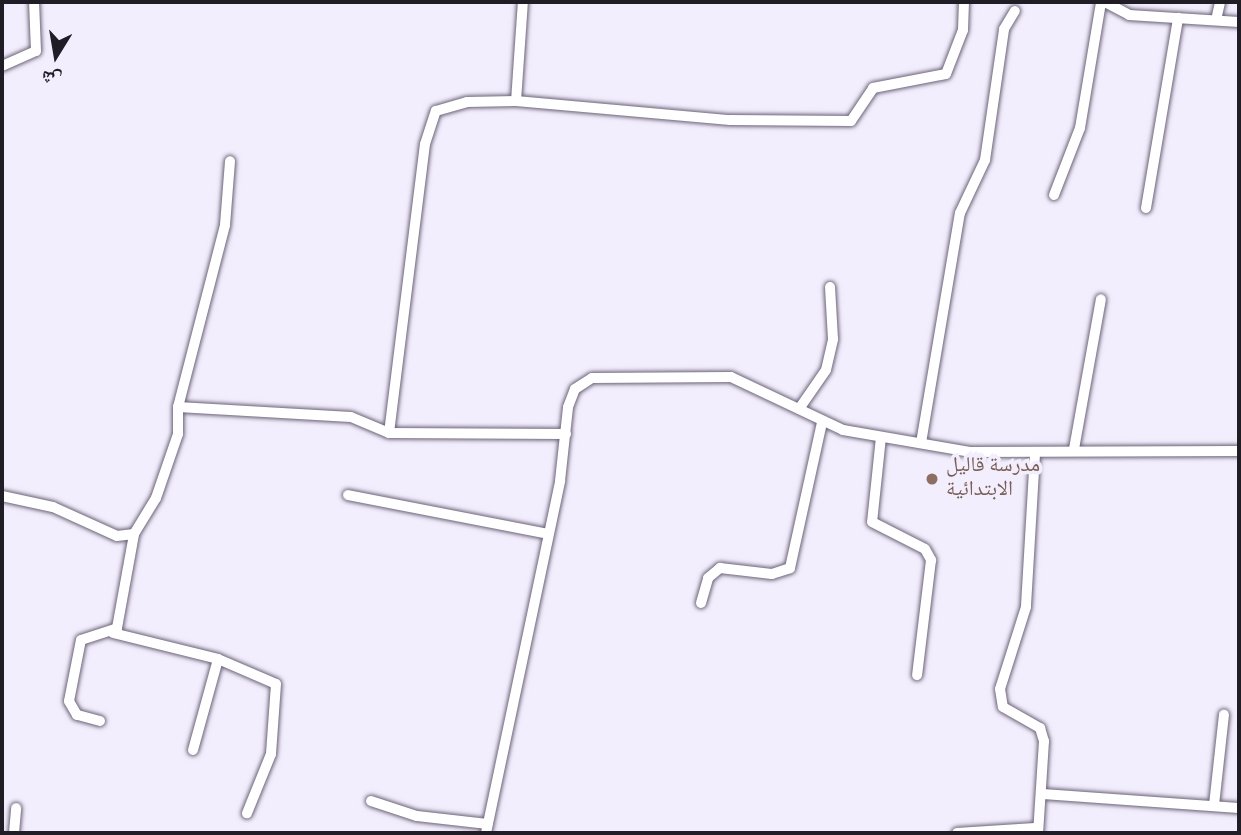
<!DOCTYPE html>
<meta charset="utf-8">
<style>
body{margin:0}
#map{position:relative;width:1241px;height:835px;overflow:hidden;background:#f3eefd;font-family:Georgia,"Noto Naskh Arabic",serif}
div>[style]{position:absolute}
.roads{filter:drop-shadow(0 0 2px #6b6378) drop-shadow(0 0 2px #6b6378)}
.minor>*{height:10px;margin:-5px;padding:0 5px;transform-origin:5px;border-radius:5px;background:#fff}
.dots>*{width:19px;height:19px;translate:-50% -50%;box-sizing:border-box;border:4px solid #f3eefd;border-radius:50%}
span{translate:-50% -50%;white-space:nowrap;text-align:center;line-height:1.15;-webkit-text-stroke:7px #f3eefd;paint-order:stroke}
.education-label{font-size:21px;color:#785e54}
.left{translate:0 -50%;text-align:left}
.frame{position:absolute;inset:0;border:4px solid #201d26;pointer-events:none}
.north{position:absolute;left:21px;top:21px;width:70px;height:70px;-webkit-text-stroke:5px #f3eefd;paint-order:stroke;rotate:191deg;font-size:19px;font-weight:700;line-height:28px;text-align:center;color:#201d26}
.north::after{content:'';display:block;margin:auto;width:24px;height:32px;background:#201d26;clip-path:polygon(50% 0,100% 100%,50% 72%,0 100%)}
</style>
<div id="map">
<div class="roads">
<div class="minor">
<div style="left:1105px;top:2px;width:27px;rotate:28deg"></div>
<div style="left:1129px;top:15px;width:110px;rotate:3.6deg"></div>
<div style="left:1216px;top:20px;width:18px;rotate:-77deg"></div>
<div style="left:2px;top:66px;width:37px;rotate:-24deg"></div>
<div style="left:36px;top:51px;width:49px;rotate:-92.3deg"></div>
<div style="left:516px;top:101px;width:99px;rotate:-86deg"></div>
<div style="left:1054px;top:195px;width:72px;rotate:-68.8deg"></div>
<div style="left:1080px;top:128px;width:128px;rotate:-80.5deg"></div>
<div style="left:1146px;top:208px;width:193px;rotate:-80.4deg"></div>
<div style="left:178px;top:407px;width:188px;rotate:-75.5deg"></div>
<div style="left:225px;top:225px;width:64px;rotate:-85.5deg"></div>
<div style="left:799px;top:409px;width:47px;rotate:-55.3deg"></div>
<div style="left:826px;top:370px;width:32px;rotate:-77deg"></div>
<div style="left:833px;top:339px;width:52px;rotate:-93.3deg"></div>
<div style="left:389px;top:433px;width:291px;rotate:-82.9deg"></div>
<div style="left:425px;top:144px;width:35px;rotate:-72deg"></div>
<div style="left:436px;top:111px;width:32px;rotate:-16deg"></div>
<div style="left:467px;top:102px;width:49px;rotate:-1.2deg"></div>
<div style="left:516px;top:101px;width:215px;rotate:5.1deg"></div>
<div style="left:730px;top:120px;width:121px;rotate:0.5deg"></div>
<div style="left:851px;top:121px;width:40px;rotate:-56deg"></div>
<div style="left:873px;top:88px;width:74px;rotate:-10.9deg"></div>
<div style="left:946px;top:74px;width:47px;rotate:-68.9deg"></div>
<div style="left:963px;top:30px;width:28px;rotate:-88deg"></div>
<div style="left:881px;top:437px;width:85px;rotate:96deg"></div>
<div style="left:872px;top:522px;width:59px;rotate:27deg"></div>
<div style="left:925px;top:549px;width:13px;rotate:61deg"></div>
<div style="left:931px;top:560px;width:116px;rotate:96.9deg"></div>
<div style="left:921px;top:443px;width:233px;rotate:-80.4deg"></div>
<div style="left:960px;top:213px;width:59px;rotate:-64.7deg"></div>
<div style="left:985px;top:160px;width:132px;rotate:-81.7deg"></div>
<div style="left:1004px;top:29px;width:21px;rotate:-59deg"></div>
<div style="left:1074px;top:449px;width:152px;rotate:-79.8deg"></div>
<div style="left:1035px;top:454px;width:153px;rotate:93.4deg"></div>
<div style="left:1026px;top:607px;width:86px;rotate:107.6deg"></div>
<div style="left:1000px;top:689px;width:18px;rotate:81deg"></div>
<div style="left:1003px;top:707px;width:43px;rotate:29.6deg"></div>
<div style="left:1040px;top:728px;width:14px;rotate:73deg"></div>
<div style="left:1044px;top:741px;width:92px;rotate:93.7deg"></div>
<div style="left:348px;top:495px;width:204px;rotate:11deg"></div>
<div style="left:2px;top:496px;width:52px;rotate:12.2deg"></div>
<div style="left:53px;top:507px;width:70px;rotate:24.4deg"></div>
<div style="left:117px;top:536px;width:17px;rotate:-7deg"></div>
<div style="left:134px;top:534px;width:42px;rotate:-58.6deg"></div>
<div style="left:156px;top:498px;width:68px;rotate:-71deg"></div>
<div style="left:178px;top:434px;width:27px;rotate:-90deg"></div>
<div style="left:178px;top:407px;width:173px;rotate:3.3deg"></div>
<div style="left:351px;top:417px;width:41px;rotate:22.8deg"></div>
<div style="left:389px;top:433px;width:177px;rotate:0.3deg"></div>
<div style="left:701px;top:603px;width:26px;rotate:-74deg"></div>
<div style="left:708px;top:578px;width:16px;rotate:-40deg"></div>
<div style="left:720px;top:568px;width:52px;rotate:6.6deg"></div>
<div style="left:772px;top:574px;width:19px;rotate:-18deg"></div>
<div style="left:790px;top:568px;width:149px;rotate:-77.6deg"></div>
<div style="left:113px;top:633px;width:108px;rotate:13.9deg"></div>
<div style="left:218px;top:659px;width:63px;rotate:23.3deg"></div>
<div style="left:276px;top:684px;width:70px;rotate:94.1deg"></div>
<div style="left:271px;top:754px;width:64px;rotate:112.1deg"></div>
<div style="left:100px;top:721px;width:24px;rotate:-165deg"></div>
<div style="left:77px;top:715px;width:16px;rotate:-120deg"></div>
<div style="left:69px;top:701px;width:62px;rotate:-78.9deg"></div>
<div style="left:81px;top:640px;width:38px;rotate:-18deg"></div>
<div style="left:117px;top:628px;width:96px;rotate:-79.7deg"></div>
<div style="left:193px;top:750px;width:94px;rotate:-74.6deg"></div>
<div style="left:1043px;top:794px;width:196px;rotate:4.1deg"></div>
<div style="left:371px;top:801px;width:48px;rotate:18.1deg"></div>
<div style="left:417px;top:816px;width:71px;rotate:6.4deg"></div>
<div style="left:1214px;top:805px;width:91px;rotate:-83.7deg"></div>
<div style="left:14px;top:833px;width:25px;rotate:-85deg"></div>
<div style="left:486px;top:833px;width:360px;rotate:-78.1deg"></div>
<div style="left:560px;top:481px;width:74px;rotate:-83.8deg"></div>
<div style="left:568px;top:407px;width:19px;rotate:-69deg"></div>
<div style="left:575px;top:389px;width:20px;rotate:-33deg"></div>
<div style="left:592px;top:378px;width:139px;rotate:-0.4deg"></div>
<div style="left:731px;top:377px;width:124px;rotate:25.3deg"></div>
<div style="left:843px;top:430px;width:130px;rotate:9.8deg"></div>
<div style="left:971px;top:452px;width:268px;rotate:-0.2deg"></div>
<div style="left:957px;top:833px;width:78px;rotate:-3.7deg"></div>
</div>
</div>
<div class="dots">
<div style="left:932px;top:479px;background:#8d6e63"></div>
</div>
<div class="education-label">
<span class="left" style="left:946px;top:479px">مدرسة قاليل<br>الابتدائية</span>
</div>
<div class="frame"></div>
<div class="north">ش</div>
</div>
